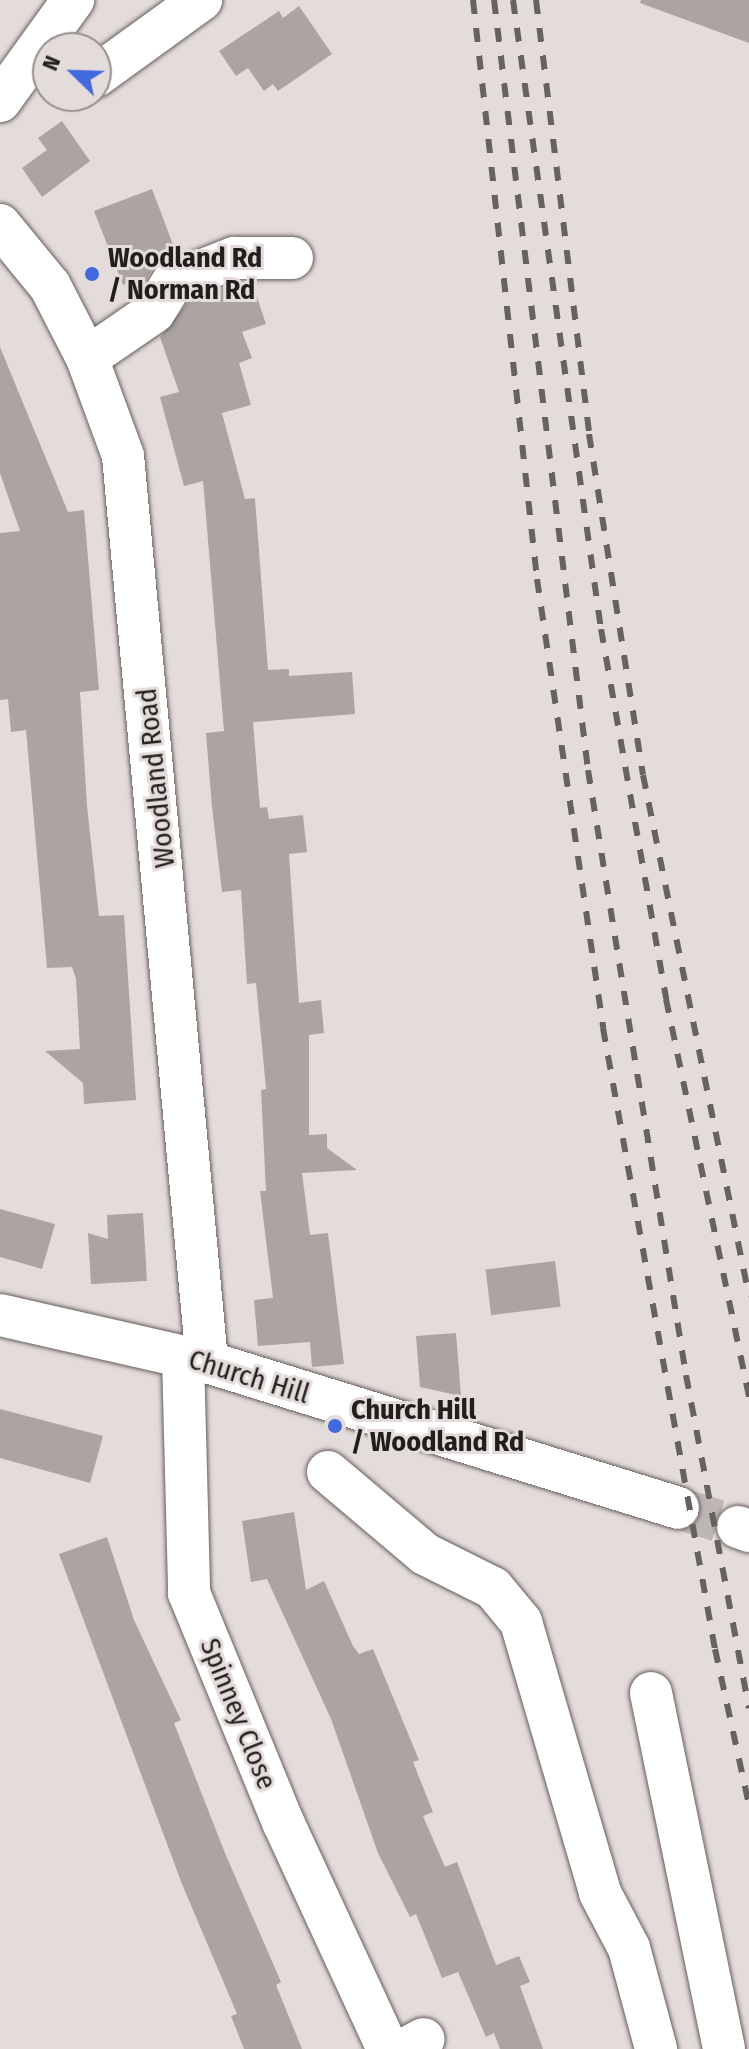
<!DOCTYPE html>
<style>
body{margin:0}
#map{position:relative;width:749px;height:2049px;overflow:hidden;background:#e4dcda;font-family:"Fira Sans Condensed",sans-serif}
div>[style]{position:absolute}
.building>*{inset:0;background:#aca4a1;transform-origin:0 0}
.minor-tunnel>*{height:42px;margin-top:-21px;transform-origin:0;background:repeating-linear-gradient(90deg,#bdb6b4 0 42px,transparent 0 63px)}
.roads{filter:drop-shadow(0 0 2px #665f5d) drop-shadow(0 0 2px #665f5d)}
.minor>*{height:42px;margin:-21px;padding:0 21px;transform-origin:21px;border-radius:21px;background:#fff}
.rail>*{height:6px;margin-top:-3px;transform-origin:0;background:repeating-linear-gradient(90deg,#676261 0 14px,transparent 0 28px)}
.dots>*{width:22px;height:22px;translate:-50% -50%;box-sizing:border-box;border:4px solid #e4dcda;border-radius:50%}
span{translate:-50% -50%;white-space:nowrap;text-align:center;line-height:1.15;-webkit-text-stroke:6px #e4dcda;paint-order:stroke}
.poi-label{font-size:28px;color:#211e1d;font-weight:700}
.left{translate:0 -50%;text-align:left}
.street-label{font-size:28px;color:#211e1d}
.north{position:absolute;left:32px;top:32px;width:80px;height:80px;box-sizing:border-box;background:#e4dcda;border:2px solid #96908e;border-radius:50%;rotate:293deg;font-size:22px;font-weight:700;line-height:32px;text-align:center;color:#211e1d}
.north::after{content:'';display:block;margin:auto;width:28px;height:36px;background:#436adc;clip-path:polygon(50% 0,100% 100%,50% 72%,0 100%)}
</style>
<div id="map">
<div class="building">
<div style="clip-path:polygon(641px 0,749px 0,749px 43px,640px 3px)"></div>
<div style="clip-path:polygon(299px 6px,332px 54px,278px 91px,273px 84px,264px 91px,248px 68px,236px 76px,219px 51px,279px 11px,283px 18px)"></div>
<div style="clip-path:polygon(62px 121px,90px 161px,42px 197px,22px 168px,47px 150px,38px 138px)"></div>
<div style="clip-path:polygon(152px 189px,177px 255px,153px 268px,142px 287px,139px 279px,123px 285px,94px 211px)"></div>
<div style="clip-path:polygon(239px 282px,252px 282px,266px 324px,242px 332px,252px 358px,239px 363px,251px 405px,222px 413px,245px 499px,255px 498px,268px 670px,289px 669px,289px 676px,352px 672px,355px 714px,253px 722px,260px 808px,267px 807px,269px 819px,303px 815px,307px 852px,289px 854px,299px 1003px,321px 1000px,324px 1033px,309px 1035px,309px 1135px,327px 1134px,327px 1148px,357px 1170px,302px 1173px,310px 1235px,328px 1233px,344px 1364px,312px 1367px,310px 1342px,258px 1346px,254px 1300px,273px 1298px,260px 1191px,266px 1191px,261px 1090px,266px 1089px,256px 983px,247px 984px,241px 890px,222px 892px,212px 807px,206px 733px,224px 731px,203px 481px,184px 486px,160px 397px,179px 392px,160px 337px,189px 301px)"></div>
<div style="clip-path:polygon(0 347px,68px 512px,84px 510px,99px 690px,80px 692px,87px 806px,99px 916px,124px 915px,136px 1100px,84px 1104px,83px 1083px,45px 1051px,80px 1049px,76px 979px,72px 967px,47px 968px,26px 730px,11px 732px,8px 699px,0 700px,0 533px,20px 531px,0 473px)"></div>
<div style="clip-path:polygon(0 1209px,55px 1224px,42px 1269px,0 1257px)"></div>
<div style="clip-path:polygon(143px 1213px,147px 1281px,91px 1284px,88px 1233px,108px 1239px,107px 1215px)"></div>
<div style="left:555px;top:1261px;width:46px;height:70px;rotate:83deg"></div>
<div style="clip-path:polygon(456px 1333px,461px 1396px,420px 1387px,416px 1336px)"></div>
<div style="clip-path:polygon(0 1409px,103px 1436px,90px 1483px,0 1458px)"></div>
<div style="clip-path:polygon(294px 1512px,306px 1590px,324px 1581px,353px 1646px,359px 1654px,373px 1649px,419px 1760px,413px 1762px,433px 1812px,423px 1816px,445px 1867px,457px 1862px,496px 1965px,519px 1956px,530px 1982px,520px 1986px,543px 2049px,500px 2049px,494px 2033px,486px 2037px,458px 1972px,442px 1978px,416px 1914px,410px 1917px,378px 1853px,331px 1719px,267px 1579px,251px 1582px,242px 1521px)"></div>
<div style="clip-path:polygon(107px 1537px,134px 1620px,181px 1720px,174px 1723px,225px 1853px,281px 1982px,276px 1985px,302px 2049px,244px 2049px,231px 2016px,237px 2014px,182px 1884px,59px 1554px)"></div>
</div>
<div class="minor-tunnel">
<div style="left:678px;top:1508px;width:63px;rotate:17.6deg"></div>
</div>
<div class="roads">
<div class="minor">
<div style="left:96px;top:76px;width:130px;rotate:-35.9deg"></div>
<div style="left:0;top:101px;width:125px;rotate:-54.1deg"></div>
<div style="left:0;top:225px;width:79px;rotate:50.7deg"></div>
<div style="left:50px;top:286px;width:81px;rotate:62.8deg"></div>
<div style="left:87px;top:358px;width:104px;rotate:69.8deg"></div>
<div style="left:123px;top:456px;width:910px;rotate:84.7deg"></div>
<div style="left:87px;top:358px;width:81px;rotate:-34.5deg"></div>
<div style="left:154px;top:312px;width:36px;rotate:-58deg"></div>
<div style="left:173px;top:282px;width:66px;rotate:-21.5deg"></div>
<div style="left:234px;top:258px;width:58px"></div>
<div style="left:0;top:1315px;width:212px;rotate:12.8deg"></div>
<div style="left:207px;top:1362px;width:493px;rotate:17.2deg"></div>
<div style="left:183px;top:1357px;width:236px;rotate:88.5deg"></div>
<div style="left:189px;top:1593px;width:248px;rotate:67.7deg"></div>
<div style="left:283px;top:1822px;width:250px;rotate:65.2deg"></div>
<div style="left:328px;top:1472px;width:127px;rotate:40.2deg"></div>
<div style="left:425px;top:1554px;width:76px;rotate:26.6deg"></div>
<div style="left:493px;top:1588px;width:44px;rotate:50.5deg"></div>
<div style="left:521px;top:1622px;width:282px;rotate:73.7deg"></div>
<div style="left:600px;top:1893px;width:62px;rotate:62.2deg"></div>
<div style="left:629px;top:1948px;width:105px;rotate:75deg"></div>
<div style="left:738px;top:1527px;width:12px;rotate:20deg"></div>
<div style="left:651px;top:1693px;width:363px;rotate:78.4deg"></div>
<div style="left:405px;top:2049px;width:21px;rotate:-28deg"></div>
</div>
</div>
<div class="rail">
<div style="left:473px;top:0;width:583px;rotate:83.69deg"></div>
<div style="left:537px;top:579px;width:454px;rotate:81.6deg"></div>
<div style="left:603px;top:1028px;width:631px;rotate:79.78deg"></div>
<div style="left:715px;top:1649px;width:160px;rotate:77.7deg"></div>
<div style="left:494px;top:0;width:776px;rotate:83.04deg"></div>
<div style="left:588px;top:770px;width:613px;rotate:80.8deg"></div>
<div style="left:686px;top:1375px;width:339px;rotate:79.3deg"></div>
<div style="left:513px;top:0;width:635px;rotate:82.04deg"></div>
<div style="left:601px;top:629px;width:376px;rotate:80deg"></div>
<div style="left:666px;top:999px;width:408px;rotate:78.2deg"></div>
<div style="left:536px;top:0;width:437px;rotate:83deg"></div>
<div style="left:589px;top:434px;width:345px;rotate:81deg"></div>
<div style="left:643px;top:775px;width:532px;rotate:78.5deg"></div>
</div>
<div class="dots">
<div style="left:92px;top:274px;background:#436adc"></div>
<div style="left:335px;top:1426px;background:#436adc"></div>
</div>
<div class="poi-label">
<span class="left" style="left:108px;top:274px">Woodland Rd<br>/ Norman Rd</span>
<span class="left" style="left:351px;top:1426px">Church Hill<br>/ Woodland Rd</span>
</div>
<div class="street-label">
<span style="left:156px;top:778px;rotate:-96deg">Woodland Road</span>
<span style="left:249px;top:1377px;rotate:17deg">Church Hill</span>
<span style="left:238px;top:1714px;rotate:68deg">Spinney Close</span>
</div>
<div class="north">N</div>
</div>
